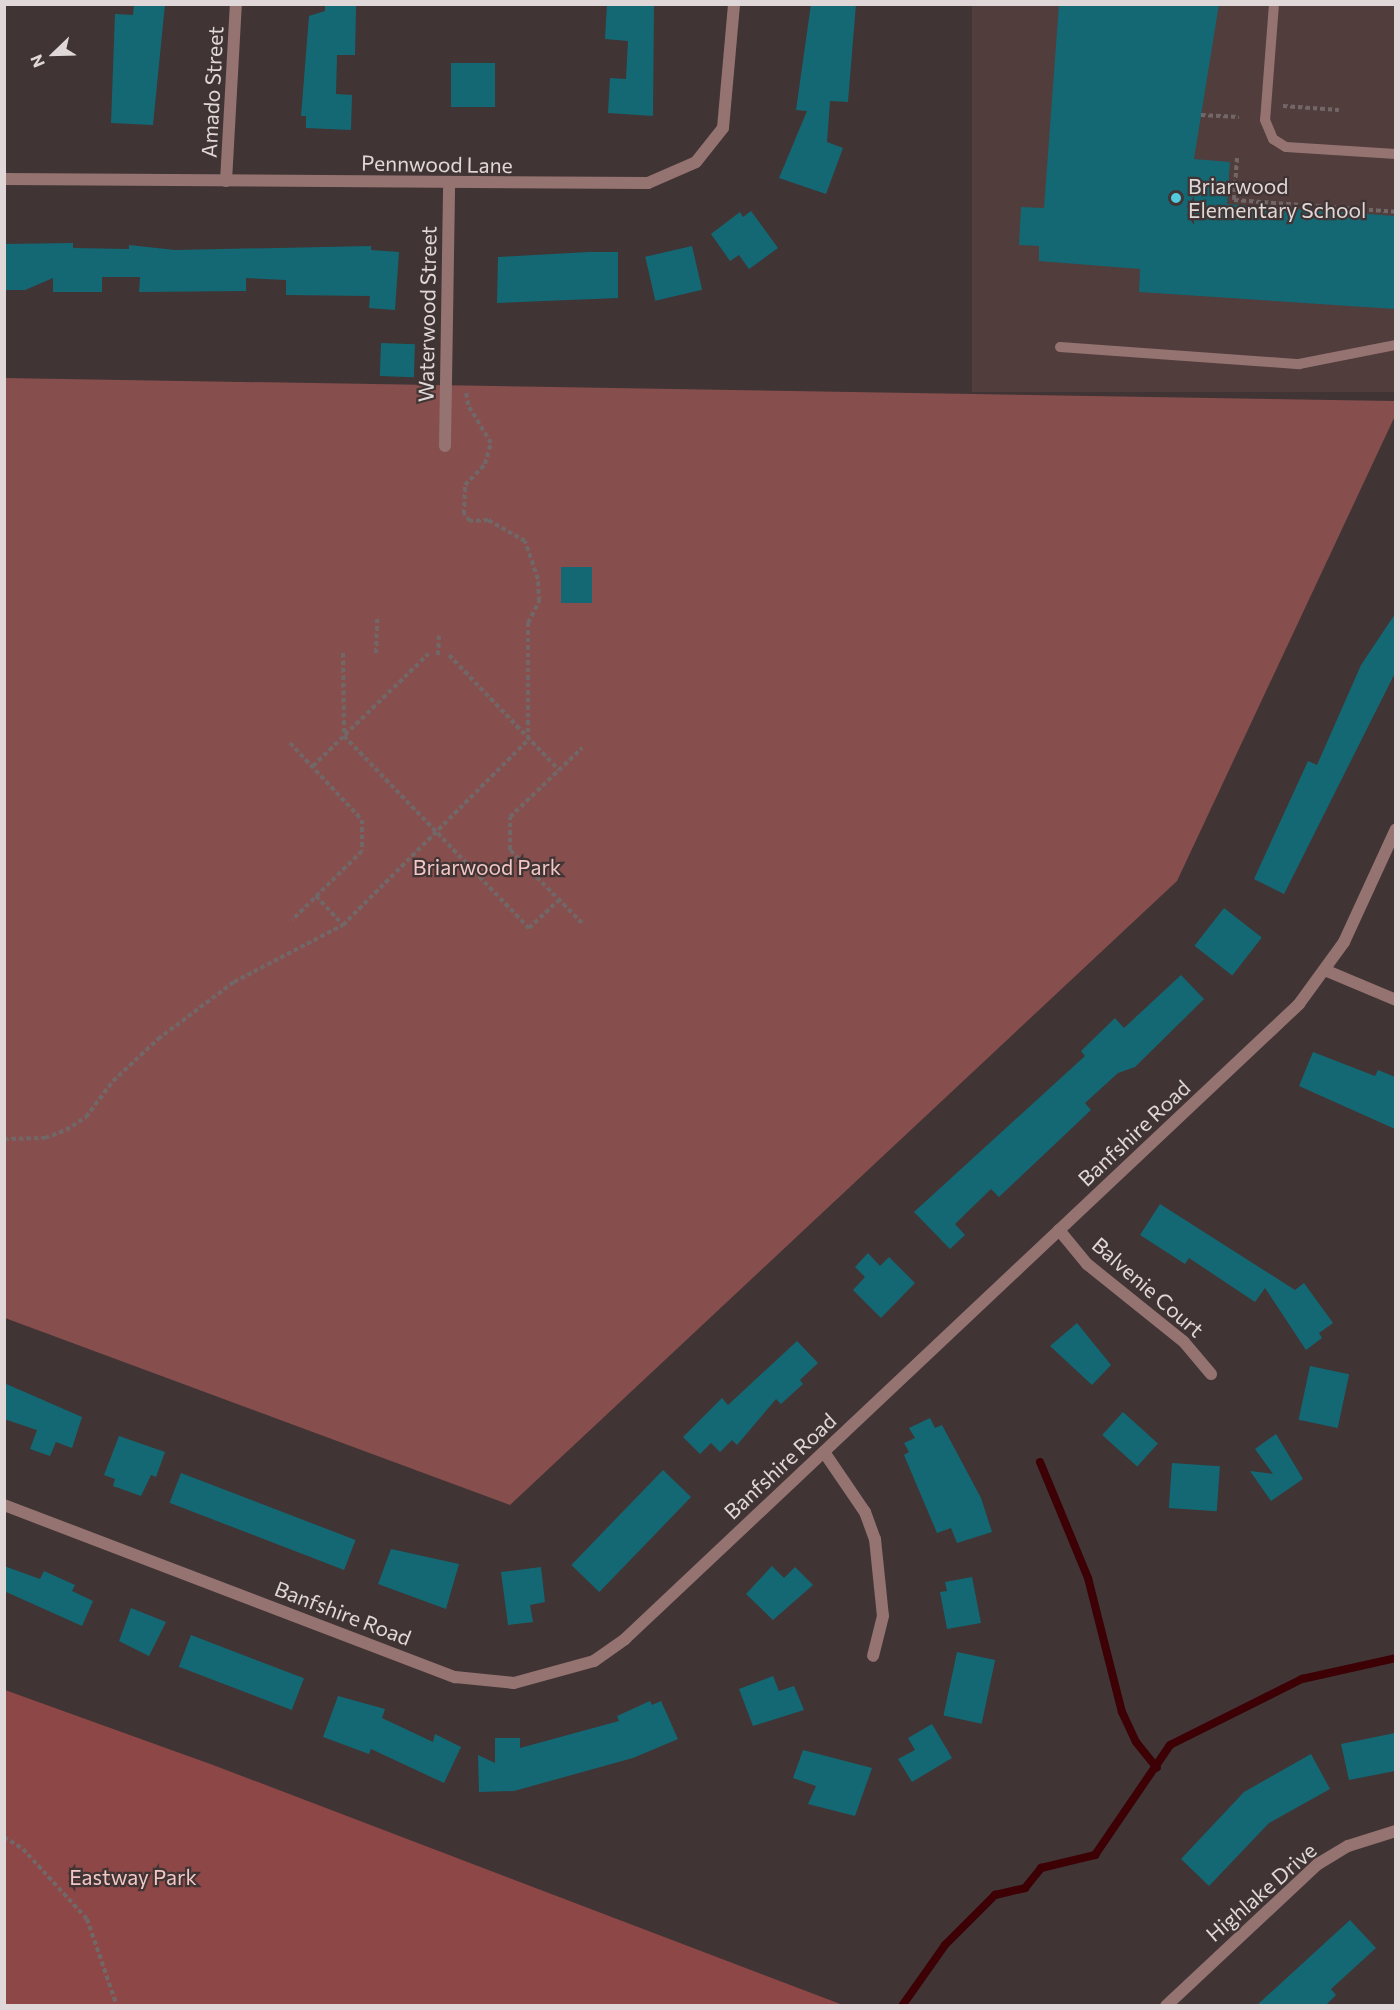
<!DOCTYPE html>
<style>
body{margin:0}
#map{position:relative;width:1400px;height:2010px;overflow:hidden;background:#403434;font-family:Commissioner,sans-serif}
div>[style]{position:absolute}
.built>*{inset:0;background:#503d3c;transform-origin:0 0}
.green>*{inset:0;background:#864e4d}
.forest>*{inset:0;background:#8d4746}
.stream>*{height:8px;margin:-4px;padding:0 4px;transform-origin:4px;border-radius:4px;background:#3c0005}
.building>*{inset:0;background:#146874;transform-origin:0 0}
.path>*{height:4px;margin-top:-2px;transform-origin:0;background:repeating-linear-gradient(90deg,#726767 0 4.5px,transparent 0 7.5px)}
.lane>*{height:10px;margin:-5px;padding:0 5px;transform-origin:5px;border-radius:5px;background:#947371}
.street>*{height:12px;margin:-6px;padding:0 6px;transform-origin:6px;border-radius:6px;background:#947371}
.dots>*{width:16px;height:16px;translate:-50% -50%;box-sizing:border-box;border:3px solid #403434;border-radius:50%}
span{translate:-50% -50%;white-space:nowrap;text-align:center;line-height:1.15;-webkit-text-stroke:4.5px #403434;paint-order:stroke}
.street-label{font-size:21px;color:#e0d8d8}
.poi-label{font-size:21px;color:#e0d8d8}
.left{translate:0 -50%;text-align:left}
.park-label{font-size:21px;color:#f3c7c5}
.frame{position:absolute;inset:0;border:6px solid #e0d8d8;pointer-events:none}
.north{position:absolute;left:24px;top:24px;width:60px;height:60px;-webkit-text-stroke:4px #403434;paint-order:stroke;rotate:247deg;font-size:16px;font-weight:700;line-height:24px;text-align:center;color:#e0d8d8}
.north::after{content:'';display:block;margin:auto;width:21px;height:27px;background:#e0d8d8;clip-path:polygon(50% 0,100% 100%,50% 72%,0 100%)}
</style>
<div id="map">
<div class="built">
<div style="left:972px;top:5px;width:423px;height:387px"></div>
</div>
<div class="green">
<div style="clip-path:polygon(5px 378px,1395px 401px,1395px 416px,1177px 881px,510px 1505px,5px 1318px)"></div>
</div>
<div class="forest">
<div style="clip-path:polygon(5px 1690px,213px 1765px,843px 2005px,5px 2005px)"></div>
</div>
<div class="stream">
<div style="left:1040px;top:1462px;width:126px;rotate:67.5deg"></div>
<div style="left:1088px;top:1578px;width:138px;rotate:75.8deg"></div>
<div style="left:1122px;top:1712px;width:33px;rotate:65deg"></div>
<div style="left:1136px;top:1742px;width:33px;rotate:51deg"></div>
<div style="left:902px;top:2006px;width:75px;rotate:-54.8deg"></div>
<div style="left:945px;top:1945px;width:71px;rotate:-45deg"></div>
<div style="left:995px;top:1895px;width:31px;rotate:-13deg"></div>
<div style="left:1025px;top:1888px;width:26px;rotate:-51deg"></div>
<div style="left:1041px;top:1868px;width:56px;rotate:-13.5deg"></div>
<div style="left:1095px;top:1855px;width:133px;rotate:-55.7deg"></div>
<div style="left:1170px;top:1745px;width:148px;rotate:-26.6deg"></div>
<div style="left:1302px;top:1679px;width:96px;rotate:-12.6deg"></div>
</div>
<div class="building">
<div style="clip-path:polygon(134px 4px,165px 4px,153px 125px,111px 123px,115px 14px,133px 15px)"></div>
<div style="clip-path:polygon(607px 4px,654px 4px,653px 116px,608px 113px,610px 78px,626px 79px,628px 41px,605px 39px)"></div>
<div style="clip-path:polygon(811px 4px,856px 4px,848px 102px,830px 101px,827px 142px,843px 148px,826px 194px,779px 178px,807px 111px,796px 110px)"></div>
<div style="clip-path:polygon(1059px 4px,1219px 4px,1194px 159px,1230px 162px,1227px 204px,1395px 216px,1395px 309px,1139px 292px,1140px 269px,1039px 261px,1039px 246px,1019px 245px,1021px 207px,1044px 208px)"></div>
<div style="clip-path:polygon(325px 5px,356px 6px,355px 55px,337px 55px,336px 94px,352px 95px,351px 130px,306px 128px,306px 116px,301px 116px,309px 16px,325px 11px)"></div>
<div style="left:451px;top:63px;width:44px;height:44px"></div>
<div style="clip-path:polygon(751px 211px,778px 248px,749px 269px,739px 255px,730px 261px,711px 234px,740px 212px,743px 217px)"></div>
<div style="clip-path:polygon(73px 243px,73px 248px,129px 249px,129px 245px,175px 250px,371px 246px,371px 250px,399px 252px,395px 310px,369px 308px,370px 296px,286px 295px,286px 280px,246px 278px,246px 291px,139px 292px,140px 277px,102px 277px,102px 292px,53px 292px,53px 278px,25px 290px,4px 290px,4px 244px)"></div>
<div style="left:692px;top:246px;width:45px;height:48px;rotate:77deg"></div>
<div style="clip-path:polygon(589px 252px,618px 252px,618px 298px,497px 303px,498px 257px)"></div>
<div style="left:381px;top:343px;width:34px;height:33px;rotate:2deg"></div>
<div style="left:561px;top:567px;width:31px;height:36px"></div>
<div style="clip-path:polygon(1395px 614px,1395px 673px,1284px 894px,1254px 879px,1308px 761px,1317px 765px,1361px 665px)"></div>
<div style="left:1224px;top:908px;width:48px;height:48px;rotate:38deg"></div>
<div style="clip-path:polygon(1181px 975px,1204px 999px,1135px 1067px,1118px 1073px,1085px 1103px,1091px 1110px,999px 1197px,991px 1189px,955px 1224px,965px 1235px,950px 1249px,914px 1212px,1085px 1056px,1081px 1051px,1115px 1018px,1124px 1028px)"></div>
<div style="clip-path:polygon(1313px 1052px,1375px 1076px,1378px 1070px,1395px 1077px,1395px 1129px,1299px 1086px)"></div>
<div style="clip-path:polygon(1160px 1204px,1295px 1290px,1304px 1283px,1333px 1323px,1319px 1333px,1322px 1338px,1306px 1350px,1265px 1288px,1255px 1302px,1189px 1258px,1185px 1264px,1140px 1235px)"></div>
<div style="clip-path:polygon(868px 1253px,880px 1266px,889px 1257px,915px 1283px,881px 1318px,853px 1290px,865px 1277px,855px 1267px)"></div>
<div style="clip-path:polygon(1077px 1323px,1111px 1365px,1092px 1385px,1050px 1346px)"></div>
<div style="clip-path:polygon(797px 1341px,818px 1363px,800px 1380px,803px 1384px,781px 1404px,776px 1399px,737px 1445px,732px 1440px,720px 1452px,711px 1443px,700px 1454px,683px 1437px,722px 1398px,728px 1405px)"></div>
<div style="left:1310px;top:1366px;width:40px;height:55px;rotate:12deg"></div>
<div style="clip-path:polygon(4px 1383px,82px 1417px,72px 1448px,56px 1442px,50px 1456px,30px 1449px,37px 1430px,4px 1419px)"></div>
<div style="left:1123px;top:1412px;width:47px;height:31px;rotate:42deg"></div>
<div style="clip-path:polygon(930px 1418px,935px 1428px,942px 1425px,981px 1498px,992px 1532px,957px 1543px,951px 1528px,937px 1533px,904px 1455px,909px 1452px,904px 1443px,915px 1438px,909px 1428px)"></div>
<div style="clip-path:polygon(1276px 1434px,1303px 1479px,1271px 1501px,1250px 1471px,1273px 1474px,1255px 1449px)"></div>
<div style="clip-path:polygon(119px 1436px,165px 1452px,156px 1477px,151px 1475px,141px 1496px,113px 1486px,115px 1479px,104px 1475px)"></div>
<div style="left:1172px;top:1463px;width:48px;height:45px;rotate:4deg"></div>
<div style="left:663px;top:1470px;width:39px;height:132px;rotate:44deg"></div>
<div style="left:181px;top:1473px;width:187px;height:32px;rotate:21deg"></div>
<div style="clip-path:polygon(391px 1549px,459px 1564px,446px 1609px,378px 1584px)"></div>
<div style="clip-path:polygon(4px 1566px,40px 1579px,44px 1571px,75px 1585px,72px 1591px,93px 1601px,82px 1626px,4px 1591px)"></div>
<div style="clip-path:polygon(772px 1566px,784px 1578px,795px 1567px,813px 1585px,773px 1620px,746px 1594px)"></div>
<div style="clip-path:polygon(541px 1567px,545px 1602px,530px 1605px,533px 1622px,508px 1625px,501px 1572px)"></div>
<div style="clip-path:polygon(972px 1577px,981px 1623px,947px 1629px,940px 1592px,947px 1591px,945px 1582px)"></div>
<div style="clip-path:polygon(131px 1608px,166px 1622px,149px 1656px,119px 1641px)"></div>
<div style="left:191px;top:1635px;width:121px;height:34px;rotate:21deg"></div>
<div style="left:957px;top:1652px;width:39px;height:65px;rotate:12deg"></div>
<div style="clip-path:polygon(773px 1676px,779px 1691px,794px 1686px,804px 1710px,753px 1726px,739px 1689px)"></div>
<div style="clip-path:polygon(338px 1696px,385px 1709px,382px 1718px,433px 1742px,435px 1734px,461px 1747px,444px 1783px,371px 1749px,369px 1754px,323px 1737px)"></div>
<div style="clip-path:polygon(650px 1701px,652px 1705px,661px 1701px,678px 1739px,633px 1758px,514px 1791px,479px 1792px,478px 1755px,495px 1763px,495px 1738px,520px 1738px,520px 1748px,619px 1721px,617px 1716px)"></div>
<div style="clip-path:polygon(932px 1724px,952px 1758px,912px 1782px,898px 1759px,915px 1750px,908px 1738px)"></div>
<div style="clip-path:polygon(1395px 1733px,1395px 1771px,1349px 1780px,1341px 1744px)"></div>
<div style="clip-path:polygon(803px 1750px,872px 1768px,855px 1816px,808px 1804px,816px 1786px,793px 1778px)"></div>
<div style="clip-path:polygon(1311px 1754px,1330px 1789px,1269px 1823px,1209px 1886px,1181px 1859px,1244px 1792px)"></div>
<div style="clip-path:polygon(1350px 1920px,1376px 1948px,1331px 1989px,1336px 1995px,1325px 2006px,1256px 2006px)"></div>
</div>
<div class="path">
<div style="left:1283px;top:106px;width:56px;rotate:4.1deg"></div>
<div style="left:1201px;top:115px;width:38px;rotate:3deg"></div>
<div style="left:1237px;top:158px;width:42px;rotate:94.1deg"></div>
<div style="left:1234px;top:200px;width:162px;rotate:4.2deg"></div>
<div style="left:343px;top:653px;width:83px;rotate:89.3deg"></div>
<div style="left:344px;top:736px;width:267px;rotate:46.1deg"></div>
<div style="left:529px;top:928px;width:41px;rotate:-43deg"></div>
<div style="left:376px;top:653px;width:34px;rotate:-88deg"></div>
<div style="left:438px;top:655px;width:22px;rotate:-87deg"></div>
<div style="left:449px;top:655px;width:159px;rotate:46.3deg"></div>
<div style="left:290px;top:743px;width:105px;rotate:46.9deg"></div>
<div style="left:362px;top:820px;width:31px;rotate:90deg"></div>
<div style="left:362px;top:851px;width:98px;rotate:135.4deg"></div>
<div style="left:313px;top:766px;width:161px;rotate:-44.2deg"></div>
<div style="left:316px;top:896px;width:40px;rotate:47deg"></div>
<div style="left:582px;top:923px;width:103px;rotate:-134.6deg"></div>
<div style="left:510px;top:850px;width:33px;rotate:-90deg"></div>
<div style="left:510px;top:817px;width:100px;rotate:-43.8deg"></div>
<div style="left:4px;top:1139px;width:41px;rotate:-1.4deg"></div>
<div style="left:45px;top:1138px;width:22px;rotate:-21deg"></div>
<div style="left:66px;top:1130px;width:24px;rotate:-33deg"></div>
<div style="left:86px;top:1117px;width:45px;rotate:-53.1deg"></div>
<div style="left:113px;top:1081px;width:62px;rotate:-43deg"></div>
<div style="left:158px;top:1039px;width:95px;rotate:-36.9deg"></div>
<div style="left:234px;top:982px;width:123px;rotate:-27.6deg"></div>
<div style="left:343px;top:925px;width:262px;rotate:-45deg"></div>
<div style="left:528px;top:740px;width:117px;rotate:-90deg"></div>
<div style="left:528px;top:623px;width:25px;rotate:-63deg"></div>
<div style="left:539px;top:601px;width:22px;rotate:-93deg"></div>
<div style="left:538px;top:579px;width:40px;rotate:-108.9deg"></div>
<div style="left:525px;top:541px;width:43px;rotate:-150.4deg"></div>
<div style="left:488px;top:520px;width:18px;rotate:177deg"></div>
<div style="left:470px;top:521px;width:9px;rotate:-131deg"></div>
<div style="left:464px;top:514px;width:29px;rotate:-88deg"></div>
<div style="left:465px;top:485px;width:29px;rotate:-46deg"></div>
<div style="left:485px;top:464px;width:22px;rotate:-74deg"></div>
<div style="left:491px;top:443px;width:44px;rotate:-121.2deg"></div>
<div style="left:468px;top:405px;width:14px;rotate:-98deg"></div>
<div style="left:4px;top:1837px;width:22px;rotate:32deg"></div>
<div style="left:23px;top:1849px;width:95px;rotate:47.6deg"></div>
<div style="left:87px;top:1919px;width:92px;rotate:71deg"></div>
</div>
<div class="lane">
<div style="left:1274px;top:4px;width:116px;rotate:94.4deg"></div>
<div style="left:1265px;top:120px;width:21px;rotate:67deg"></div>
<div style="left:1273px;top:139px;width:15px;rotate:32deg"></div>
<div style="left:1286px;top:147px;width:110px;rotate:3.6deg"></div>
<div style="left:1060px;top:347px;width:240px;rotate:4.1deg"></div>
<div style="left:1299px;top:364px;width:99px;rotate:-11.1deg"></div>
</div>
<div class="street">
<div style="left:4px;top:179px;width:644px;rotate:0.36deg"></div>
<div style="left:648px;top:183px;width:52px;rotate:-23.6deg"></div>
<div style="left:696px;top:162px;width:43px;rotate:-51.5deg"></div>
<div style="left:723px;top:128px;width:124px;rotate:-84.9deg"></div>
<div style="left:226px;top:181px;width:177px;rotate:-86.8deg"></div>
<div style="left:445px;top:446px;width:263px;rotate:-89.1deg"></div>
<div style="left:1327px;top:971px;width:75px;rotate:22.8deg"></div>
<div style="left:1059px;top:1230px;width:44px;rotate:50.5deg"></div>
<div style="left:1087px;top:1264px;width:124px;rotate:38.8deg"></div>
<div style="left:1184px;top:1342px;width:42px;rotate:49.8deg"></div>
<div style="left:824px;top:1452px;width:73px;rotate:55.7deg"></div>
<div style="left:865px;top:1512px;width:29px;rotate:70deg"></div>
<div style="left:875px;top:1539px;width:77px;rotate:84.1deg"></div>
<div style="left:883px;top:1616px;width:41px;rotate:104deg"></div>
<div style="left:4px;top:1505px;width:483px;rotate:20.9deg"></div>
<div style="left:455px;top:1677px;width:59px;rotate:5.8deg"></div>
<div style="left:514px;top:1683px;width:83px;rotate:-15.4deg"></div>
<div style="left:594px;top:1661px;width:38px;rotate:-35deg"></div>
<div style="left:625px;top:1639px;width:926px;rotate:-43.29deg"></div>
<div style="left:1299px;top:1004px;width:77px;rotate:-54deg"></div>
<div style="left:1344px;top:942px;width:124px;rotate:-65.3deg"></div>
<div style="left:1166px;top:2006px;width:208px;rotate:-43.1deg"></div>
<div style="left:1318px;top:1864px;width:35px;rotate:-31deg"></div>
<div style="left:1348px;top:1846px;width:50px;rotate:-17.4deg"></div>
</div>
<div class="dots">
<div style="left:1176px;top:198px;background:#54cadd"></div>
</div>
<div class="street-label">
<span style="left:212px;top:92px;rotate:-87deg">Amado Street</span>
<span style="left:437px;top:164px;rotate:1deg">Pennwood Lane</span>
<span style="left:427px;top:314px;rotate:-89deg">Waterwood Street</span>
<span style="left:1134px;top:1133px;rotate:-43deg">Banfshire Road</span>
<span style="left:1148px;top:1287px;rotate:41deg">Balvenie Court</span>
<span style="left:780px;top:1466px;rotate:-43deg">Banfshire Road</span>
<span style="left:343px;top:1613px;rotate:21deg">Banfshire Road</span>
<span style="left:1261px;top:1892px;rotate:-41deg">Highlake Drive</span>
</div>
<div class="poi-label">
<span class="left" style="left:1188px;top:198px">Briarwood<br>Elementary School</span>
</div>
<div class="park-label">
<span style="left:487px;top:867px">Briarwood Park</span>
<span style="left:133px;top:1877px">Eastway Park</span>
</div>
<div class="frame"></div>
<div class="north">N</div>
</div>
